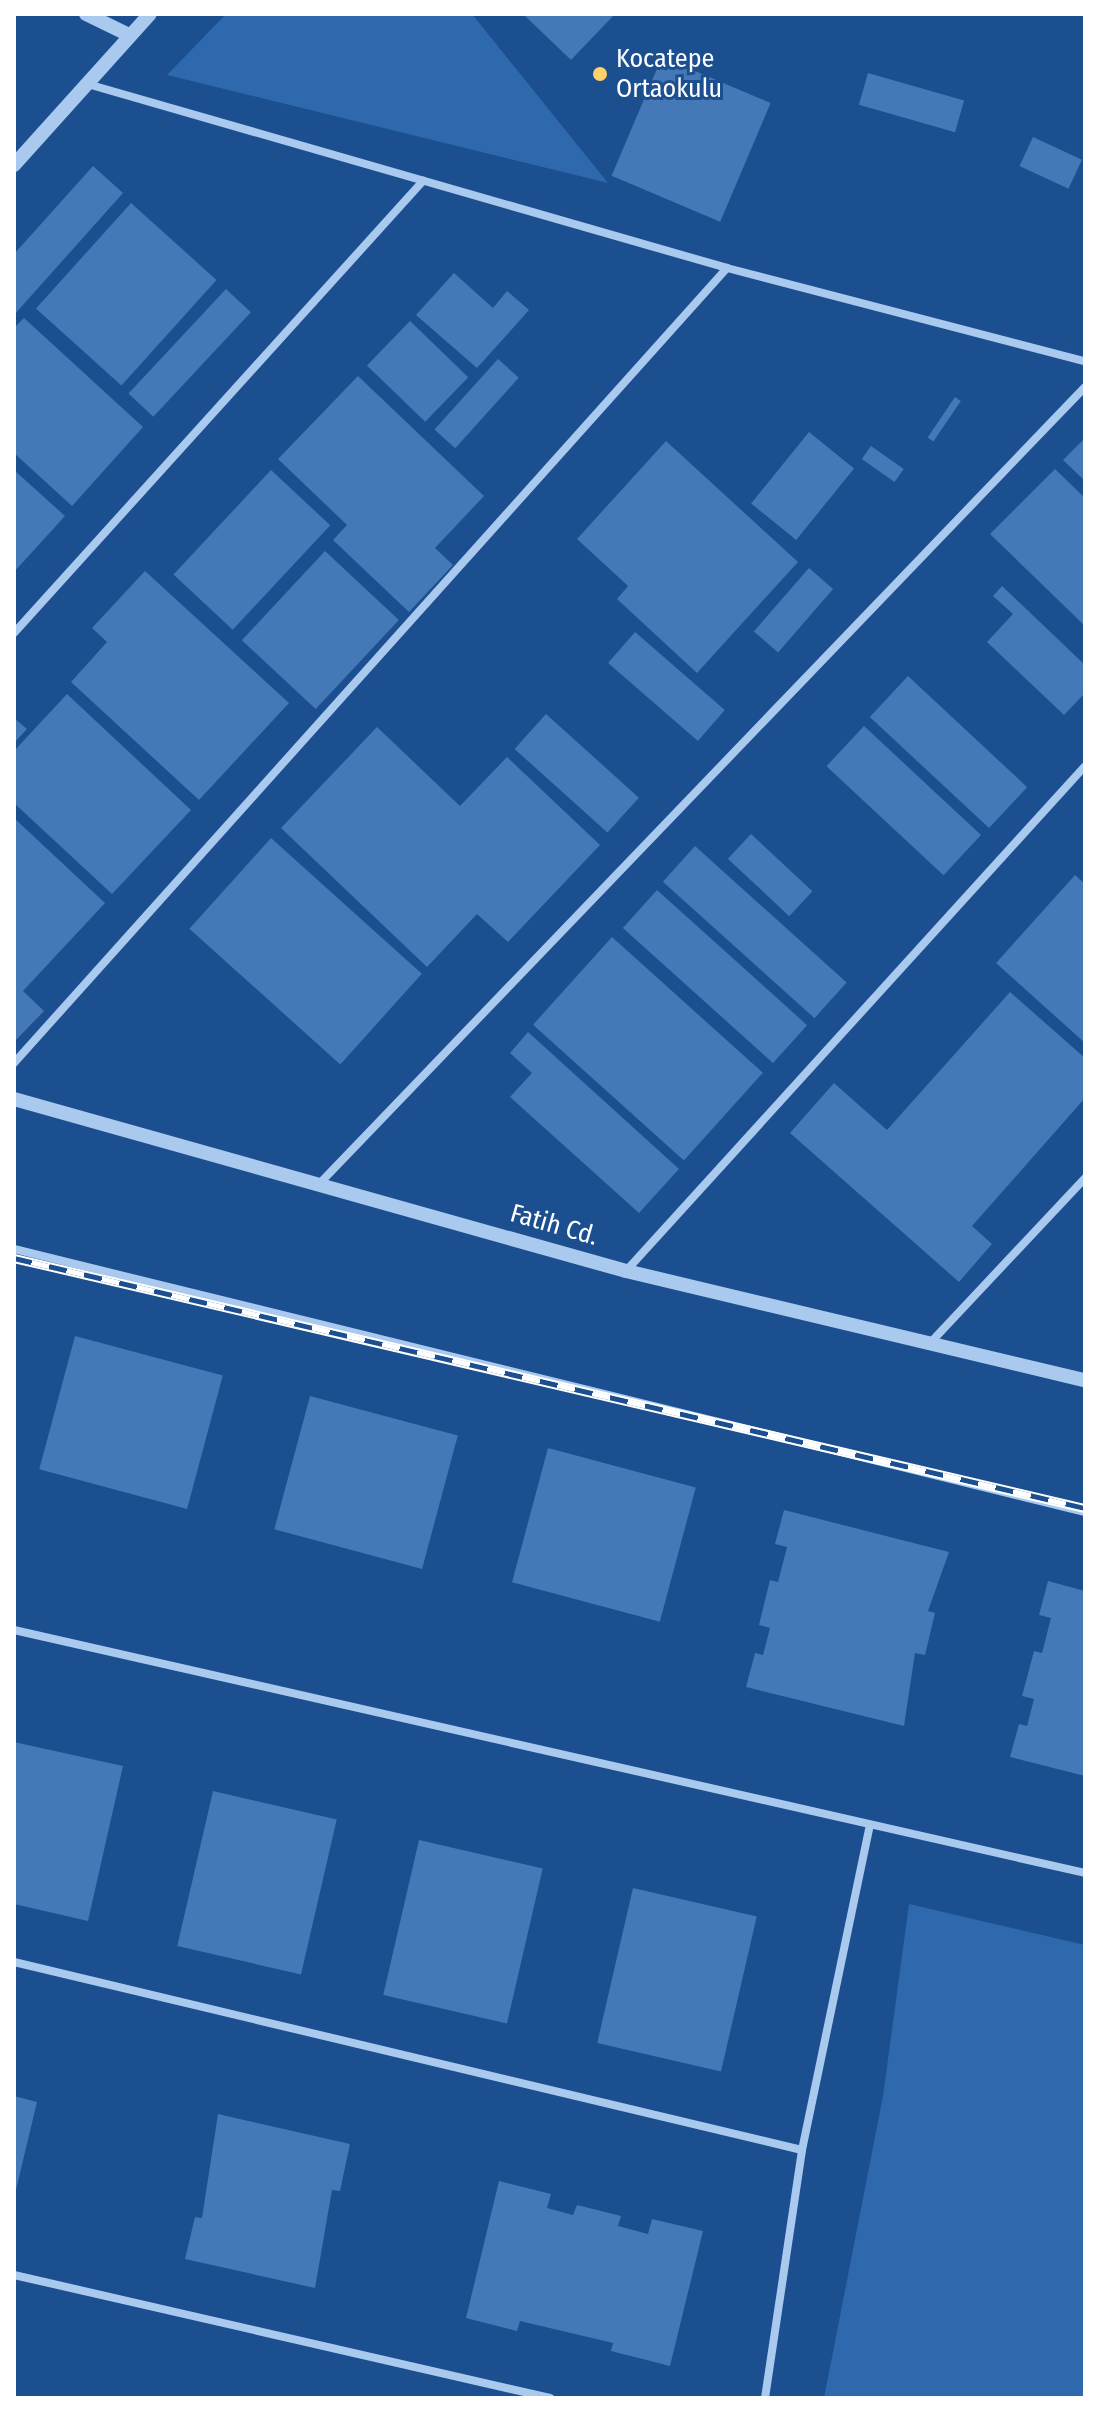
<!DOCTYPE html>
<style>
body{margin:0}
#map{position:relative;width:1099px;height:2412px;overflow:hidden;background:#1b4f8f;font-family:"Fira Sans Condensed",sans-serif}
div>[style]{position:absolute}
.green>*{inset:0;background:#2e69ad}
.building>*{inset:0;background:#4478b7;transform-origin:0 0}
.minor>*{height:8px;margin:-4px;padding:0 4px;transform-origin:4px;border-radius:4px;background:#a9c9ee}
.tertiary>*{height:14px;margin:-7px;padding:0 7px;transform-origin:7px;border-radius:7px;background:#a9c9ee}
.rail>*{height:9px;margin-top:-4.5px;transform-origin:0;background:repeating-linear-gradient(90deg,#1b4f8f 0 18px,#fff 0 36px);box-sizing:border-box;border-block:2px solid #fff}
.dots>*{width:22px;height:22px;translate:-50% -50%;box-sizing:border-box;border:4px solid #1b4f8f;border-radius:50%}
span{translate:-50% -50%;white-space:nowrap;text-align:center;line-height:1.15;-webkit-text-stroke:6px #1b4f8f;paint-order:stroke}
.poi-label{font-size:26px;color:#fff}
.left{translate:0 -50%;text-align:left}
.street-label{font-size:26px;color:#fff}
.frame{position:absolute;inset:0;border:16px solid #fff;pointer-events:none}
</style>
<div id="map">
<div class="green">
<div style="clip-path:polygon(226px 14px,472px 14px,608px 183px,167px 75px)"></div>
<div style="clip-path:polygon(909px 1904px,1085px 1945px,1085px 2398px,824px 2398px,883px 2096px)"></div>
</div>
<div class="building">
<div style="clip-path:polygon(523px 14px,615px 14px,571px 60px)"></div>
<div style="left:662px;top:57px;width:118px;height:129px;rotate:23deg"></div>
<div style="left:868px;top:73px;width:100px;height:33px;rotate:16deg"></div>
<div style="left:1033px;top:137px;width:54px;height:32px;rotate:25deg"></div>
<div style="clip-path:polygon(93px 166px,123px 193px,14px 315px,14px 254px)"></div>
<div style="left:131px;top:203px;width:115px;height:142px;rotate:42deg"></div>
<div style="clip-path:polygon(454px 273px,493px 308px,507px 291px,529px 310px,477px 368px,416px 315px)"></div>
<div style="left:226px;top:289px;width:34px;height:143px;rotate:43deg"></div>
<div style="clip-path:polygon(24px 318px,143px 427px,72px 506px,14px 453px,14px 328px)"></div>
<div style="left:410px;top:321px;width:81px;height:62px;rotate:44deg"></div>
<div style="left:498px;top:359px;width:28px;height:95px;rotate:42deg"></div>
<div style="clip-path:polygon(358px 376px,484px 496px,435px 548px,453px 565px,409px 612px,333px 540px,347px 525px,278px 459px)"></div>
<div style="left:955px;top:397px;width:7px;height:49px;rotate:34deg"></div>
<div style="left:809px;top:432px;width:58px;height:92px;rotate:39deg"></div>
<div style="clip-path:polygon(1085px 438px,1085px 481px,1063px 460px)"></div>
<div style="clip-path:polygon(666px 441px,798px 562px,697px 673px,617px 599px,628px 586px,577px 539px)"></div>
<div style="left:871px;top:446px;width:40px;height:16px;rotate:35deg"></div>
<div style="clip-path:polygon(1055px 469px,1085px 498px,1085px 626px,990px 534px)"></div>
<div style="clip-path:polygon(14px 470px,65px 516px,14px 572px)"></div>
<div style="left:271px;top:470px;width:81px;height:143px;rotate:43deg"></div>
<div style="left:325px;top:551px;width:101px;height:122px;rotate:43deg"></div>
<div style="left:809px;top:568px;width:32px;height:84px;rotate:41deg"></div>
<div style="clip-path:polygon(145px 571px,289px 703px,199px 800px,71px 682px,107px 642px,92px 628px)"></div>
<div style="clip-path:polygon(1002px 586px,1085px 665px,1085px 693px,1064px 715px,987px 642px,1013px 614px,993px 596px)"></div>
<div style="left:635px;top:632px;width:119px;height:41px;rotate:41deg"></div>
<div style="left:908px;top:676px;width:163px;height:56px;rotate:43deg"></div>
<div style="clip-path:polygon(67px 694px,191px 810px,112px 894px,14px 803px,14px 751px)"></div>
<div style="left:546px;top:714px;width:125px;height:47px;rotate:42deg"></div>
<div style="clip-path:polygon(14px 718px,27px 729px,14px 743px)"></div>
<div style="left:864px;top:726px;width:160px;height:55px;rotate:43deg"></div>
<div style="clip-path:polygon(377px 727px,460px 806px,507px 757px,600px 845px,508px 942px,477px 914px,427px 967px,281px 828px)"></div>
<div style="clip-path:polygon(14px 818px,105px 903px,23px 991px,44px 1011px,14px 1042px)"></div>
<div style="left:751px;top:834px;width:84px;height:34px;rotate:43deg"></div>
<div style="left:271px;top:838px;width:203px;height:122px;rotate:42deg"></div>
<div style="left:695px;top:846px;width:204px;height:48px;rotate:42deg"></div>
<div style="clip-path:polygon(1075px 875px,1085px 884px,1085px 1043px,996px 963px)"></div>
<div style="left:657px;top:890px;width:202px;height:51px;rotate:42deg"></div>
<div style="left:612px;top:937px;width:203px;height:118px;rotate:42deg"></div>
<div style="clip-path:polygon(1010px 992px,1085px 1058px,1085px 1098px,972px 1226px,992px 1244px,959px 1282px,790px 1133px,834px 1083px,887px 1130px)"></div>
<div style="clip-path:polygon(528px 1032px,679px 1169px,639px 1213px,510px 1097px,532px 1073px,510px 1053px)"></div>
<div style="left:75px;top:1336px;width:153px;height:138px;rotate:15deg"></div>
<div style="left:310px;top:1396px;width:153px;height:138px;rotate:15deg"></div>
<div style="left:548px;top:1448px;width:153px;height:139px;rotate:15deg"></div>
<div style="clip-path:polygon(784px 1510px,949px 1552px,928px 1611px,935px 1613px,925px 1655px,915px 1653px,904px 1726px,746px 1687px,755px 1653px,763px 1655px,770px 1628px,759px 1625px,770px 1580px,778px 1582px,787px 1547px,775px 1544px)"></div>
<div style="clip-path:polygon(1048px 1581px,1085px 1591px,1085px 1776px,1010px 1757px,1019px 1724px,1027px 1726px,1034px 1699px,1022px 1696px,1034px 1651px,1042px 1653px,1051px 1618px,1039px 1615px)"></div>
<div style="clip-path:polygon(14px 1742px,123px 1766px,88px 1921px,14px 1904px)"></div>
<div style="left:213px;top:1791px;width:127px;height:159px;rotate:13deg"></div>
<div style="left:419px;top:1840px;width:127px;height:159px;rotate:13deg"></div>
<div style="left:633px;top:1888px;width:127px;height:159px;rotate:13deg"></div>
<div style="clip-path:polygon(14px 2096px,37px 2102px,15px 2194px,14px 2194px)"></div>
<div style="clip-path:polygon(218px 2114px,350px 2144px,340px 2191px,332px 2190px,315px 2288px,185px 2259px,195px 2217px,202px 2218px)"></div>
<div style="clip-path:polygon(499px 2181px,551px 2194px,547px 2208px,573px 2215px,577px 2205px,621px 2216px,618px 2226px,648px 2234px,652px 2219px,703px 2231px,670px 2366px,611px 2351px,613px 2343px,520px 2321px,517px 2331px,466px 2318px)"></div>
</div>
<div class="minor">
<div style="left:84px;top:83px;width:669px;rotate:16.05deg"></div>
<div style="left:727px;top:268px;width:370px;rotate:14.6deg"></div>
<div style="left:14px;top:633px;width:610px;rotate:-47.86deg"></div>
<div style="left:14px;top:1063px;width:1068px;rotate:-48.11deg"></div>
<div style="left:322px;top:1181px;width:1101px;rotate:-46.14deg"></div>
<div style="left:14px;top:1249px;width:1103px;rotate:13.8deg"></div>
<div style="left:626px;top:1271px;width:682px;rotate:-47.73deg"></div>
<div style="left:932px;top:1341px;width:224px;rotate:-46.8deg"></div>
<div style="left:14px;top:1630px;width:1098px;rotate:12.78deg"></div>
<div style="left:14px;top:1962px;width:810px;rotate:13.42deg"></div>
<div style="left:14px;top:2275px;width:550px;rotate:12.92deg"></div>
<div style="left:765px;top:2398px;width:251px;rotate:-81.5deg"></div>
<div style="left:802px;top:2150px;width:332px;rotate:-78.2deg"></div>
</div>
<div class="tertiary">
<div style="left:86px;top:14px;width:48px;rotate:26deg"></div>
<div style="left:14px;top:165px;width:203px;rotate:-48deg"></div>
<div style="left:14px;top:1099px;width:636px;rotate:15.7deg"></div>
<div style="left:626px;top:1271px;width:472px;rotate:13.4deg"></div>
</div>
<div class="rail">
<div style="left:14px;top:1258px;width:1100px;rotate:13.14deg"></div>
</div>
<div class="dots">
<div style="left:600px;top:74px;background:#ffd166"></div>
</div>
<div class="poi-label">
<span class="left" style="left:616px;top:74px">Kocatepe<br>Ortaokulu</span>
</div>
<div class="street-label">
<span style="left:554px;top:1225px;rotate:16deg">Fatih Cd.</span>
</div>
<div class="frame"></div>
</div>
